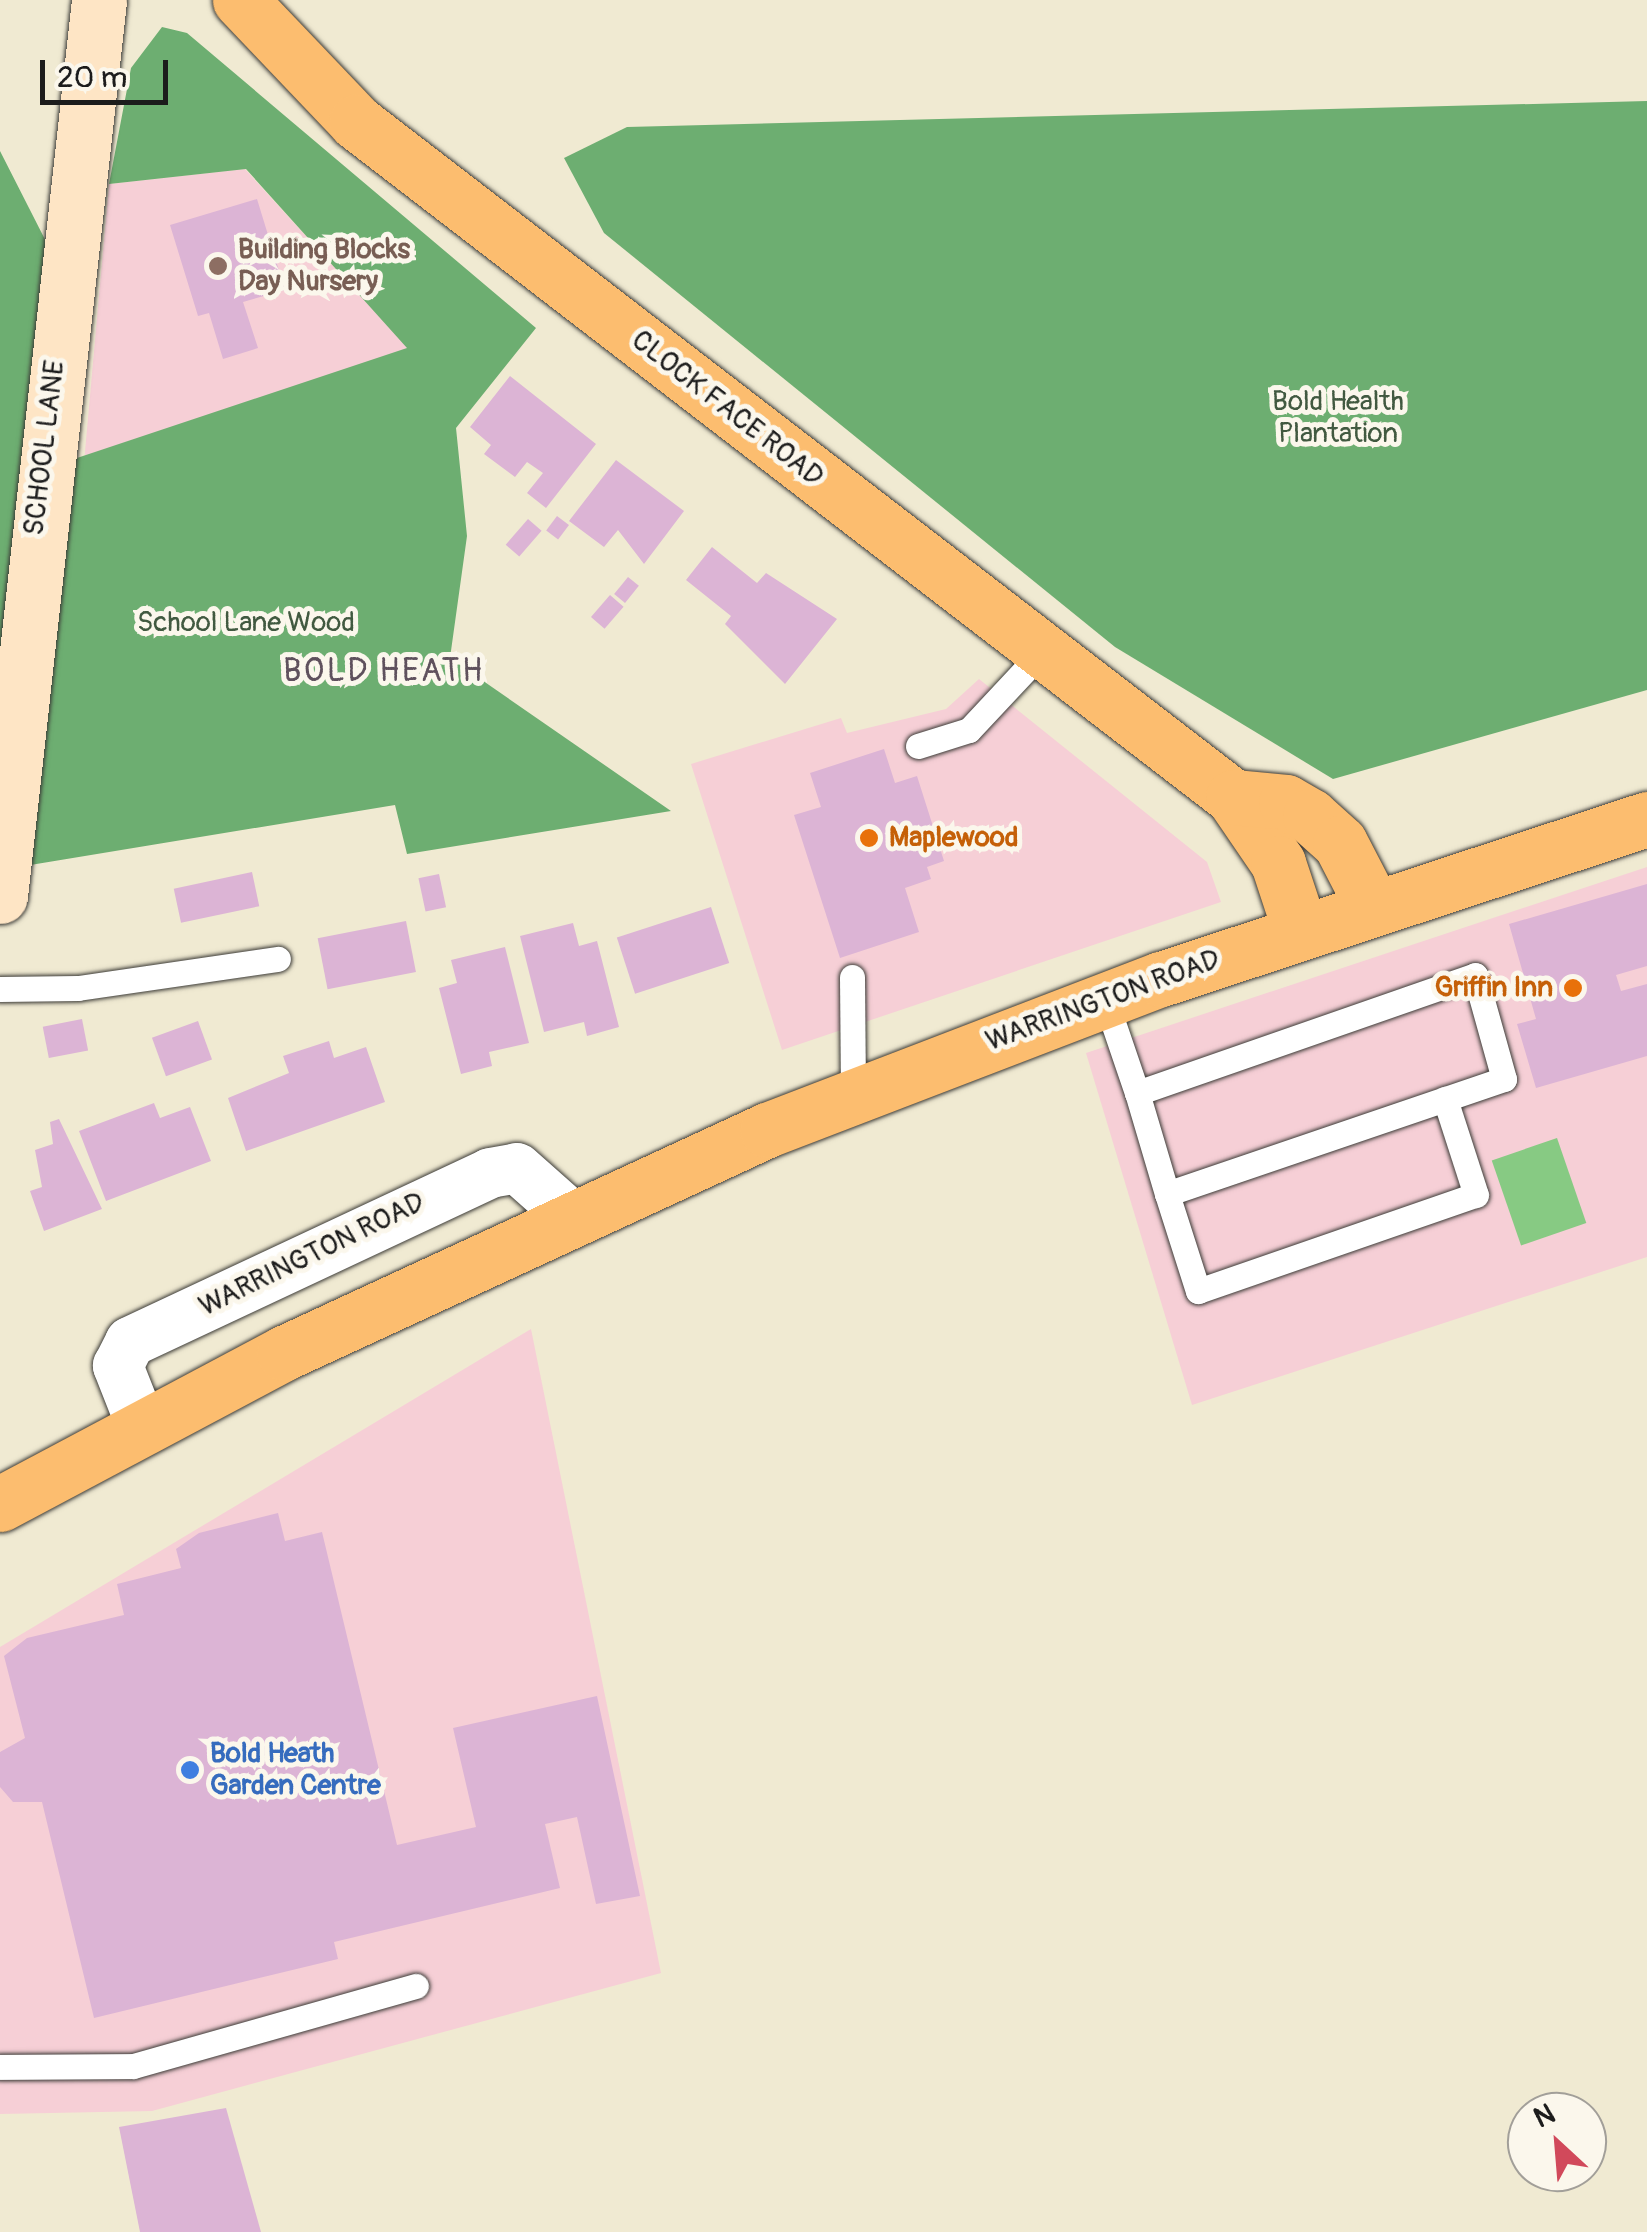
<!DOCTYPE html>
<style>
body{margin:0}
#map{position:relative;width:1647px;height:2232px;overflow:hidden;background:#f0ead2;font-family:Pangolin,sans-serif}
div>[style]{position:absolute}
.built>*{inset:0;background:#f6cfd6}
.green>*{inset:0;background:#87ca83;transform-origin:0 0}
.forest>*{inset:0;background:#6dae71}
.building>*{inset:0;background:#dcb4d5;transform-origin:0 0}
.roads{filter:drop-shadow(0 0 2px #3c3b37) drop-shadow(0 0 2px #3c3b37)}
.lane>*{height:25px;margin:-12.5px;padding:0 12.5px;transform-origin:12.5px;border-radius:12.5px;background:#fff}
.street>*{height:50px;margin:-25px;padding:0 25px;transform-origin:25px;border-radius:25px;background:#fff}
.secondary>*{height:55px;margin:-27.5px;padding:0 27.5px;transform-origin:27.5px;border-radius:27.5px;background:#fee5c5}
.primary>*{height:55px;margin:-27.5px;padding:0 27.5px;transform-origin:27.5px;border-radius:27.5px;background:#fcbd6f}
.highway>*{height:55px;margin:-27.5px;padding:0 27.5px;transform-origin:27.5px;border-radius:27.5px;background:#fcbd6f}
.dots>*{width:28px;height:28px;translate:-50% -50%;box-sizing:border-box;border:5px solid #fbf7ec;border-radius:50%}
span{translate:-50% -50%;white-space:nowrap;text-align:center;line-height:1.15;-webkit-text-stroke:10px #fbf7ec;paint-order:stroke}
.education-label{font-size:28px;color:#785e54;font-weight:700}
.left{translate:0 -50%;text-align:left}
.park-label{font-size:28px;color:#415940}
.street-label{font-size:28px;color:#1c1c1c}
.food-label{font-size:28px;color:#c56008;font-weight:700}
.right{translate:-100% -50%;text-align:right}
.shop-label{font-size:28px;color:#366cbe;font-weight:700}
.quarter-label{font-size:32px;color:#5f515d;letter-spacing:2.5px}
.north{position:absolute;left:1507px;top:2092px;width:100px;height:100px;box-sizing:border-box;background:#fbf7ec;border:2px solid #a29f99;border-radius:50%;rotate:334deg;font-size:28px;font-weight:700;line-height:40px;text-align:center;color:#1c1c1c}
.north::after{content:'';display:block;margin:auto;width:35px;height:45px;background:#d1495b;clip-path:polygon(50% 0,100% 100%,50% 72%,0 100%)}
.scale{position:absolute;left:40px;top:60px;width:128px;height:45px;box-sizing:border-box;border:5px solid #1c1c1c;border-top:0;padding-left:12px;font-size:30px;line-height:35px;white-space:nowrap;color:#1c1c1c;-webkit-text-stroke:8px #fbf7ec;paint-order:stroke}
</style>
<div id="map">
<div class="built">
<div style="clip-path:polygon(245px 169px,408px 348px,84px 463px,109px 184px)"></div>
<div style="clip-path:polygon(979px 679px,1207px 862px,1221px 902px,782px 1050px,691px 764px,841px 718px,847px 733px,946px 709px)"></div>
<div style="clip-path:polygon(1647px 867px,1647px 1257px,1192px 1405px,1086px 1053px)"></div>
<div style="clip-path:polygon(531px 1329px,661px 1973px,152px 2111px,0 2114px,0 1647px)"></div>
</div>
<div class="green">
<div style="left:1557px;top:1138px;width:90px;height:69px;rotate:71deg"></div>
</div>
<div class="forest">
<div style="clip-path:polygon(162px 27px,187px 33px,536px 328px,456px 428px,467px 536px,450px 658px,671px 811px,407px 854px,395px 805px,0 870px,0 151px,58px 265px,50px 467px,407px 348px,246px 169px,109px 184px,131px 68px)"></div>
<div style="clip-path:polygon(1647px 101px,1647px 690px,1333px 779px,1115px 647px,604px 233px,564px 158px,627px 127px)"></div>
</div>
<div class="building">
<div style="clip-path:polygon(257px 199px,285px 290px,243px 302px,258px 348px,223px 359px,209px 313px,198px 316px,170px 225px)"></div>
<div style="clip-path:polygon(510px 376px,596px 444px,546px 508px,527px 493px,543px 473px,527px 462px,515px 477px,484px 454px,491px 445px,470px 427px)"></div>
<div style="clip-path:polygon(616px 460px,684px 511px,644px 564px,618px 530px,604px 547px,569px 521px)"></div>
<div style="left:557px;top:516px;width:15px;height:18px;rotate:37deg"></div>
<div style="left:528px;top:519px;width:18px;height:34px;rotate:41deg"></div>
<div style="clip-path:polygon(712px 547px,757px 583px,766px 573px,837px 619px,785px 684px,725px 624px,731px 616px,686px 580px)"></div>
<div style="left:628px;top:577px;width:14px;height:22px;rotate:39deg"></div>
<div style="left:610px;top:595px;width:18px;height:29px;rotate:41deg"></div>
<div style="clip-path:polygon(884px 749px,895px 783px,917px 776px,944px 861px,927px 867px,931px 879px,905px 888px,919px 932px,840px 958px,794px 815px,821px 807px,810px 773px)"></div>
<div style="left:252px;top:872px;width:35px;height:80px;rotate:78deg"></div>
<div style="left:439px;top:874px;width:34px;height:21px;rotate:78deg"></div>
<div style="clip-path:polygon(1647px 884px,1647px 966px,1616px 975px,1621px 991px,1647px 984px,1647px 1056px,1536px 1088px,1517px 1024px,1536px 1019px,1509px 924px)"></div>
<div style="left:711px;top:907px;width:59px;height:99px;rotate:72deg"></div>
<div style="left:406px;top:921px;width:52px;height:90px;rotate:79deg"></div>
<div style="clip-path:polygon(573px 923px,579px 946px,597px 941px,619px 1027px,587px 1036px,584px 1022px,544px 1032px,520px 936px)"></div>
<div style="clip-path:polygon(505px 947px,529px 1043px,489px 1052px,492px 1066px,461px 1074px,439px 988px,457px 983px,451px 960px)"></div>
<div style="left:82px;top:1019px;width:32px;height:40px;rotate:79deg"></div>
<div style="left:198px;top:1021px;width:41px;height:49px;rotate:70deg"></div>
<div style="clip-path:polygon(329px 1041px,334px 1058px,366px 1047px,385px 1102px,246px 1151px,228px 1098px,289px 1073px,283px 1056px)"></div>
<div style="clip-path:polygon(154px 1103px,160px 1118px,190px 1107px,211px 1161px,106px 1201px,79px 1131px)"></div>
<div style="clip-path:polygon(59px 1119px,102px 1209px,44px 1231px,30px 1191px,42px 1187px,35px 1150px,53px 1144px,50px 1122px)"></div>
<div style="clip-path:polygon(278px 1513px,285px 1541px,322px 1532px,397px 1845px,476px 1827px,453px 1728px,597px 1696px,640px 1896px,596px 1904px,577px 1817px,545px 1824px,560px 1888px,334px 1942px,338px 1959px,94px 2018px,42px 1802px,13px 1802px,0 1787px,0 1752px,25px 1738px,4px 1656px,27px 1638px,124px 1615px,117px 1584px,181px 1568px,176px 1549px,199px 1533px)"></div>
<div style="clip-path:polygon(226px 2108px,261px 2232px,140px 2232px,119px 2127px)"></div>
</div>
<div class="roads">
<div class="lane">
<div style="left:918px;top:746px;width:53px;rotate:-17.4deg"></div>
<div style="left:969px;top:730px;width:108px;rotate:-46.9deg"></div>
<div style="left:852px;top:977px;width:118px;rotate:89.5deg"></div>
<div style="left:0;top:989px;width:78px;rotate:-0.7deg"></div>
<div style="left:78px;top:988px;width:202px;rotate:-8.3deg"></div>
<div style="left:1105px;top:999px;width:99px;rotate:71.2deg"></div>
<div style="left:1137px;top:1093px;width:358px;rotate:-19.2deg"></div>
<div style="left:1475px;top:975px;width:108px;rotate:74.4deg"></div>
<div style="left:1504px;top:1079px;width:356px;rotate:161.2deg"></div>
<div style="left:1167px;top:1194px;width:105px;rotate:-106.5deg"></div>
<div style="left:1167px;top:1194px;width:102px;rotate:72.3deg"></div>
<div style="left:1198px;top:1291px;width:294px;rotate:-19.1deg"></div>
<div style="left:1476px;top:1195px;width:101px;rotate:-107.9deg"></div>
<div style="left:0;top:2067px;width:133px;rotate:-0.4deg"></div>
<div style="left:133px;top:2066px;width:294px;rotate:-15.8deg"></div>
</div>
<div class="street">
<div style="left:142px;top:1427px;width:66px;rotate:-111.5deg"></div>
<div style="left:118px;top:1366px;width:27px;rotate:-63deg"></div>
<div style="left:130px;top:1342px;width:398px;rotate:-25.1deg"></div>
<div style="left:490px;top:1173px;width:27px;rotate:-10deg"></div>
<div style="left:517px;top:1168px;width:72px;rotate:41.6deg"></div>
</div>
<div class="secondary">
<div style="left:0;top:896px;width:901px;rotate:-83.69deg"></div>
</div>
<div class="primary">
<div style="left:240px;top:0;width:168px;rotate:46.4deg"></div>
<div style="left:356px;top:122px;width:1107px;rotate:37.58deg"></div>
<div style="left:1233px;top:797px;width:80px;rotate:55.7deg"></div>
<div style="left:1278px;top:863px;width:71px;rotate:71.8deg"></div>
<div style="left:1233px;top:797px;width:53px;rotate:5.4deg"></div>
<div style="left:1286px;top:802px;width:28px;rotate:30deg"></div>
<div style="left:1310px;top:816px;width:40px;rotate:42deg"></div>
<div style="left:1340px;top:843px;width:72px;rotate:62.7deg"></div>
</div>
<div class="highway">
<div style="left:0;top:1504px;width:322px;rotate:-28deg"></div>
<div style="left:284px;top:1353px;width:532px;rotate:-24.78deg"></div>
<div style="left:767px;top:1130px;width:422px;rotate:-21deg"></div>
<div style="left:1161px;top:979px;width:512px;rotate:-18.22deg"></div>
</div>
</div>
<div class="dots">
<div style="left:218px;top:266px;background:#8d6e63"></div>
<div style="left:869px;top:838px;background:#e8710a"></div>
<div style="left:1573px;top:988px;background:#e8710a"></div>
<div style="left:190px;top:1770px;background:#3f7fe0"></div>
</div>
<div class="education-label">
<span class="left" style="left:238px;top:266px">Building Blocks<br>Day Nursery</span>
</div>
<div class="park-label">
<span style="left:1338px;top:418px">Bold Health<br>Plantation</span>
<span style="left:246px;top:623px">School Lane Wood</span>
</div>
<div class="street-label">
<span style="left:727px;top:409px;rotate:38deg">CLOCK FACE ROAD</span>
<span style="left:45px;top:448px;rotate:-83deg">SCHOOL LANE</span>
<span style="left:1103px;top:1001px;rotate:-20deg">WARRINGTON ROAD</span>
<span style="left:312px;top:1255px;rotate:-26deg">WARRINGTON ROAD</span>
</div>
<div class="food-label">
<span class="left" style="left:889px;top:838px">Maplewood</span>
<span class="right" style="left:1553px;top:988px">Griffin Inn</span>
</div>
<div class="shop-label">
<span class="left" style="left:210px;top:1770px">Bold Heath<br>Garden Centre</span>
</div>
<div class="quarter-label">
<span style="left:384px;top:671px">BOLD HEATH</span>
</div>
<div class="north">N</div>
<div class="scale">20 m</div>
</div>
